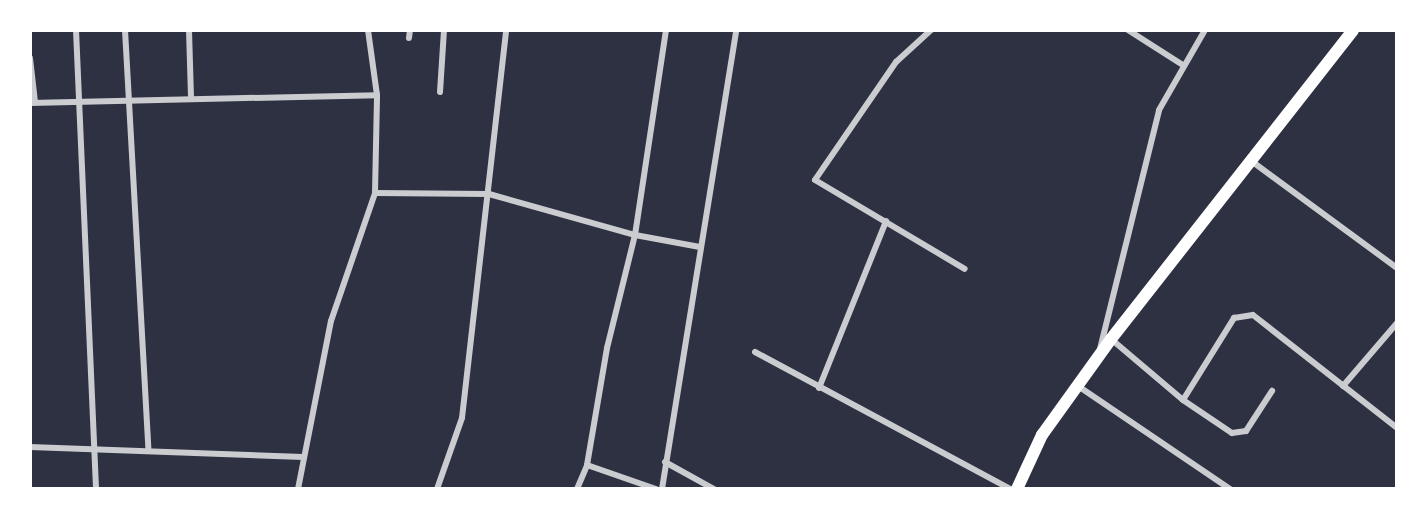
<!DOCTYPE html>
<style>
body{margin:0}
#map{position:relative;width:1427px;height:519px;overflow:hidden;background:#2d3142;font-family:Ubuntu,sans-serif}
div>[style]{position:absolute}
.minor>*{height:6px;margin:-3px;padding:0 3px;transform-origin:3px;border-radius:3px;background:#caccd0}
.secondary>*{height:12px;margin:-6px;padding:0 6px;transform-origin:6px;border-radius:6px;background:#fff}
span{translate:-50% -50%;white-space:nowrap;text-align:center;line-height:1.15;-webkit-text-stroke:4.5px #fff;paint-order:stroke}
.frame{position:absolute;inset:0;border:32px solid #fff;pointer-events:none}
</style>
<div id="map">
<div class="minor">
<div style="left:76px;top:30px;width:459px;rotate:87.5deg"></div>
<div style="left:125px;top:30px;width:418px;rotate:86.8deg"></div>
<div style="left:189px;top:30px;width:67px;rotate:88.3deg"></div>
<div style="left:931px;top:30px;width:47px;rotate:137.6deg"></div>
<div style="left:896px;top:62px;width:143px;rotate:124.5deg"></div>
<div style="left:815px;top:180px;width:174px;rotate:30.7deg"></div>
<div style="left:1128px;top:30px;width:65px;rotate:32.5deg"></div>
<div style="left:409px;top:38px;width:8px;rotate:-83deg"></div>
<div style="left:30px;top:58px;width:44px;rotate:83.5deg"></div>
<div style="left:440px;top:92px;width:62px;rotate:-86.3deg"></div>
<div style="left:30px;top:103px;width:347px;rotate:-1.3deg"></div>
<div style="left:1250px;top:160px;width:182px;rotate:36.3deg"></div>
<div style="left:375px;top:193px;width:114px;rotate:0.5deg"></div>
<div style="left:489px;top:194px;width:152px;rotate:15.7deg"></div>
<div style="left:635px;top:235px;width:66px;rotate:10.5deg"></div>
<div style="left:1111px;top:339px;width:94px;rotate:40.3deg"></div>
<div style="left:1183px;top:400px;width:59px;rotate:34deg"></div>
<div style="left:1232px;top:433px;width:14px;rotate:-8deg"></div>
<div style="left:1246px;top:431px;width:48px;rotate:-57deg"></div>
<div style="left:1100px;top:349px;width:246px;rotate:-76.1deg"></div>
<div style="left:1159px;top:110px;width:92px;rotate:-60.1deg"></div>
<div style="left:755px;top:352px;width:290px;rotate:28.2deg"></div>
<div style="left:1078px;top:386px;width:184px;rotate:34.1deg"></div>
<div style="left:1343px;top:386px;width:83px;rotate:-49.4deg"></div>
<div style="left:819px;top:388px;width:180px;rotate:-68.1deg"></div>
<div style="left:1183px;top:400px;width:97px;rotate:-58.1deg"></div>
<div style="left:1234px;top:318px;width:19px;rotate:-9deg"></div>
<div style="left:1253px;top:315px;width:183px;rotate:38.1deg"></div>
<div style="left:30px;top:447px;width:273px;rotate:2.1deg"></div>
<div style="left:665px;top:462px;width:56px;rotate:28.9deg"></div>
<div style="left:587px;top:465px;width:73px;rotate:19.2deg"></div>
<div style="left:298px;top:489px;width:171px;rotate:-78.9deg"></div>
<div style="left:331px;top:321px;width:135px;rotate:-71deg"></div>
<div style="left:375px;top:193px;width:98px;rotate:-88.8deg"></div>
<div style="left:377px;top:95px;width:66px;rotate:-97.9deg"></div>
<div style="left:437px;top:489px;width:75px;rotate:-70.6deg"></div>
<div style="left:462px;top:418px;width:390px;rotate:-83.5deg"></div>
<div style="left:577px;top:489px;width:26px;rotate:-67deg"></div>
<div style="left:587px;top:465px;width:119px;rotate:-80.3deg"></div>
<div style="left:607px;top:348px;width:116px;rotate:-76.1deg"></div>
<div style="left:635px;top:235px;width:207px;rotate:-81.4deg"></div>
<div style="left:662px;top:489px;width:465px;rotate:-80.8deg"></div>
</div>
<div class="secondary">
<div style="left:1017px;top:489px;width:60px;rotate:-65.2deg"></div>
<div style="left:1042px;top:435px;width:118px;rotate:-54.3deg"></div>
<div style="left:1111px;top:339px;width:392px;rotate:-51.9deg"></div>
</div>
<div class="frame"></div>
</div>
